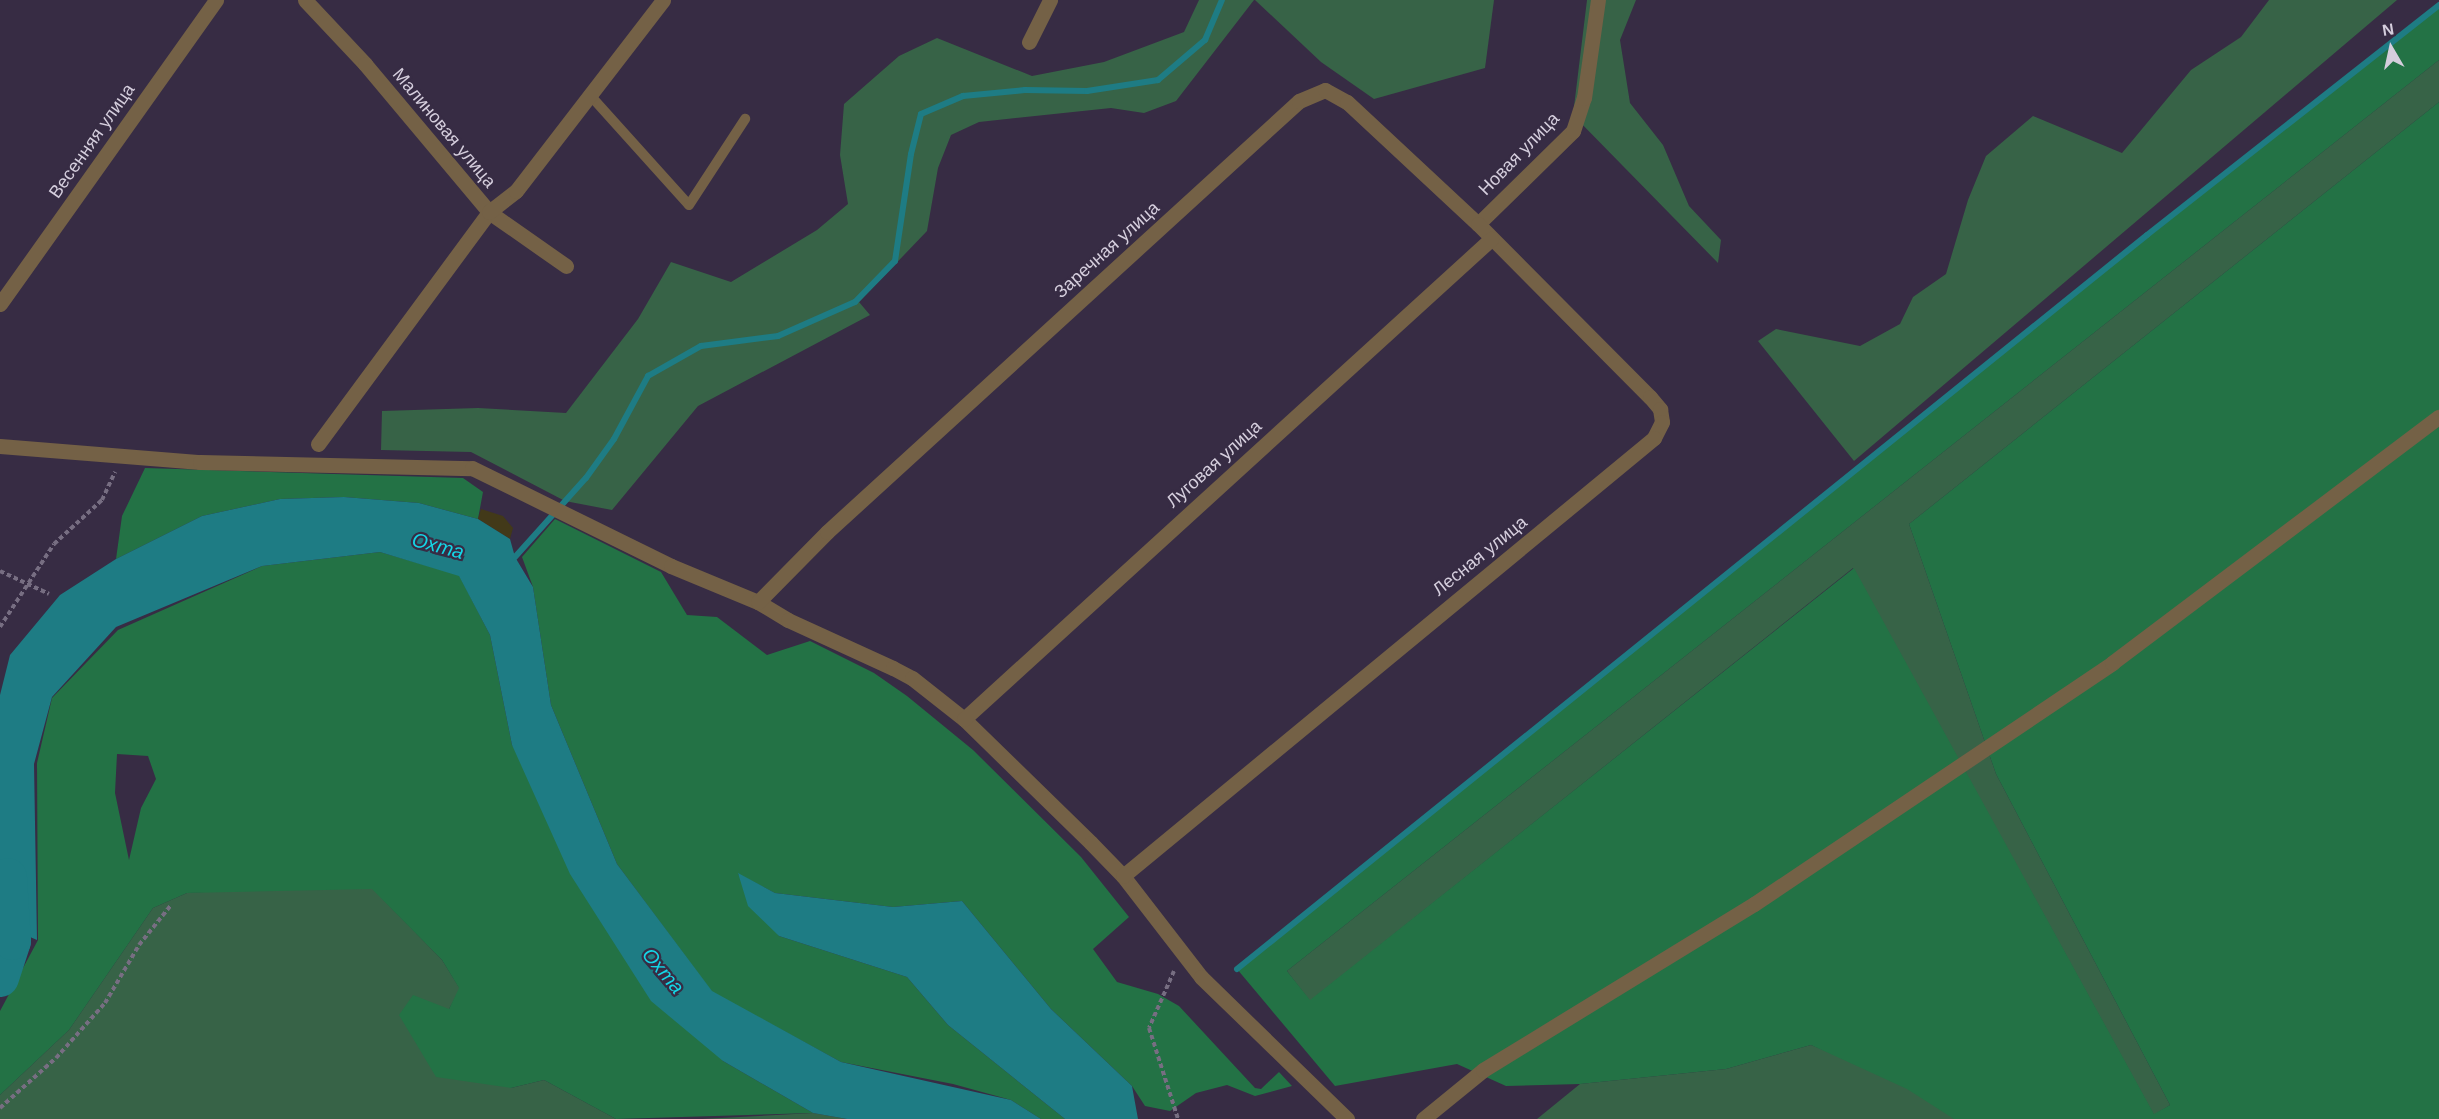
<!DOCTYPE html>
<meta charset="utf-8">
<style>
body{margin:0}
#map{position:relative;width:2439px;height:1119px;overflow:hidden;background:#372c44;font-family:Arial,sans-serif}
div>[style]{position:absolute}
.green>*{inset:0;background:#376347}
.forest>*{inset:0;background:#237245}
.sand>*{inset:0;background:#423919}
.water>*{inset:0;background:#1e7c84}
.stream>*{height:6px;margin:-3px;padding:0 3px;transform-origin:3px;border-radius:3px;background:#1e7c84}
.river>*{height:38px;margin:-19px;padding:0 19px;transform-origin:19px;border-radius:19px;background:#1e7c84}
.path>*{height:4px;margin-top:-2px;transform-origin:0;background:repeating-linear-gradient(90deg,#776e82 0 4.5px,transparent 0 7.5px)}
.lane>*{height:10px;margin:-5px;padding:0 5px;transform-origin:5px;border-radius:5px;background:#746146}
.street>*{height:15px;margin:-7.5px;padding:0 7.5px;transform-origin:7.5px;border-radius:7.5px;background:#746146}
span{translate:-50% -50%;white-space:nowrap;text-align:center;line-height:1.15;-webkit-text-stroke:4.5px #372c44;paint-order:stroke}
.street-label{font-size:18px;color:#d5cedd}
.water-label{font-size:20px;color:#14d6e6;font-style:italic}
.north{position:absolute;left:2361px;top:18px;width:60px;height:60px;-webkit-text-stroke:4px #372c44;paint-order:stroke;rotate:351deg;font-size:16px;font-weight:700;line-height:24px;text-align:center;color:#d5cedd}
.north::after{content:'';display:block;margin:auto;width:21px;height:27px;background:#d5cedd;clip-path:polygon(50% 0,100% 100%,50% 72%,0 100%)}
</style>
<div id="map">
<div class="green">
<div style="clip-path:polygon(1199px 0,1254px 0,1176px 101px,1144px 113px,1111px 108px,979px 122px,951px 135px,938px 168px,927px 231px,859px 302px,870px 315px,698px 406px,612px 510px,565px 501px,471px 452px,381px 450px,382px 411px,478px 408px,566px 413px,638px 319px,671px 262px,731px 282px,817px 230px,848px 204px,840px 155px,844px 104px,899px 56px,937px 38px,1032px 76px,1104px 62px,1184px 32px)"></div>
<div style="clip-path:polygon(1255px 0,1494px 0,1485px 68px,1374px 99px,1321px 62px)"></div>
<div style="clip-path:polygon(1587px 0,1636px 0,1620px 40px,1630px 103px,1663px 145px,1689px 206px,1721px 240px,1718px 263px,1573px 115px)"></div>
<div style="clip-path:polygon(2269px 0,2397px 0,1854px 461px,1758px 341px,1776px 329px,1860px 346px,1900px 324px,1913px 297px,1946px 274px,1968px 200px,1986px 156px,2033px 116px,2122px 153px,2191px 70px,2241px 37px)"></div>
<div style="clip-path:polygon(2439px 60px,2439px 102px,1909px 524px,1996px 774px,2170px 1105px,2154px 1115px,1853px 568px,1310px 1001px,1287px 971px)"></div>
<div style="clip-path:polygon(256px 889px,373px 889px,442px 960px,460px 989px,449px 1009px,511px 1088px,544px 1080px,616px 1119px,0 1119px,0 1095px,69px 1030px,153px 908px,187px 893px)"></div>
<div style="clip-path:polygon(1811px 1045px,1910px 1085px,1960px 1119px,1537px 1119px,1580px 1084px,1726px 1069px)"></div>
<div style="clip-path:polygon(813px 1113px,847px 1119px,702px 1119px)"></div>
</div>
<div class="forest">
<div style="clip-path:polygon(2439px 5px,2439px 60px,1287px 971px,1310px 1000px,1854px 568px,2154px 1114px,2170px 1105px,1996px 774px,1909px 524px,2439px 102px,2439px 1119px,1954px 1119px,1907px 1089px,1811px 1045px,1726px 1069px,1580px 1084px,1506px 1086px,1457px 1064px,1335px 1086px,1237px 969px,2147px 235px)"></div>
<div style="clip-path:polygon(145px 468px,463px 478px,483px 492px,478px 519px,419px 503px,344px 497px,280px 499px,202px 516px,116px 559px,122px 516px)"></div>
<div style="clip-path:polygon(555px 519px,661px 572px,687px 615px,717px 617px,767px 655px,810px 641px,874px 673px,907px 696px,973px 750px,1081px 857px,1129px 917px,1093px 949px,1117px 982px,1158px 994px,1179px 1006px,1255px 1088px,1261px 1089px,1279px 1072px,1292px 1086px,1255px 1096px,1227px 1085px,1196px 1093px,1170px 1111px,1145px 1106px,1132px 1086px,1051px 1009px,962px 901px,893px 907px,775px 893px,738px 874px,779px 936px,907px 977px,948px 1025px,1065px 1119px,1041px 1119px,1011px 1100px,953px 1084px,841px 1062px,712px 992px,617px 864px,551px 705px,533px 587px,522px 557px)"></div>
<div style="clip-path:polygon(evenodd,380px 552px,459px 575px,490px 635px,512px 745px,723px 1061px,813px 1113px,616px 1119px,544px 1080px,511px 1088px,436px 1077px,399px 1015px,413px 995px,449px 1009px,459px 988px,442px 960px,372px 889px,187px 893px,153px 908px,69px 1030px,0 1095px,0 1011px,38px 940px,37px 763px,52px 698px,118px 630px,262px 566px,380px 552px,117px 754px,148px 756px,156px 779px,141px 808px,129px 860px,115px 793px,117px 754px)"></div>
</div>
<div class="sand">
<div style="clip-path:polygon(481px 509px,503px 516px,513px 528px,510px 539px,478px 519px)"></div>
</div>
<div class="water">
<div style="clip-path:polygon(344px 497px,419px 503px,478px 519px,510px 539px,515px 557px,533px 587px,551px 705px,617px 864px,712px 991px,841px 1062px,1011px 1100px,1041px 1119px,847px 1119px,813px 1113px,723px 1061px,651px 1001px,570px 874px,512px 745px,490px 635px,459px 576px,380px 552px,262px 566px,116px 627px,52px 697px,34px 764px,37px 940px,0 924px,0 695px,10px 655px,60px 595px,116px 559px,202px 516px,280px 499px)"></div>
<div style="clip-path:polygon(738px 873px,775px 893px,893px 907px,962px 901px,1051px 1009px,1132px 1086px,1138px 1119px,1065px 1119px,948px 1025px,907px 977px,779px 936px,748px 906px)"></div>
</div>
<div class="stream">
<div style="left:515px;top:557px;width:106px;rotate:-48.1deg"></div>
<div style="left:586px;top:478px;width:48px;rotate:-54.3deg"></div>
<div style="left:614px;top:439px;width:72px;rotate:-61.6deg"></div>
<div style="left:648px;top:376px;width:61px;rotate:-29.5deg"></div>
<div style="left:701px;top:346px;width:78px;rotate:-7.4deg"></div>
<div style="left:778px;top:336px;width:84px;rotate:-23.8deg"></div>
<div style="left:855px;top:302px;width:57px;rotate:-45.7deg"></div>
<div style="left:895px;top:261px;width:108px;rotate:-81.5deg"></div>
<div style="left:911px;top:154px;width:41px;rotate:-76deg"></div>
<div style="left:921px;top:114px;width:46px;rotate:-23.2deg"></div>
<div style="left:963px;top:96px;width:62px;rotate:-5.5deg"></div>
<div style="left:1025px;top:90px;width:62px;rotate:0.9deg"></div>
<div style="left:1087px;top:91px;width:72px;rotate:-8.8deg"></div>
<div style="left:1158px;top:80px;width:62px;rotate:-40.4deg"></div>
<div style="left:1205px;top:40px;width:43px;rotate:-67deg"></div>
<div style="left:1237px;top:969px;width:1169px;rotate:-38.89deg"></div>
<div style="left:2147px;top:235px;width:372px;rotate:-38.2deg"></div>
</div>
<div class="river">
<div style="left:0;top:978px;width:39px;rotate:-72deg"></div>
<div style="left:12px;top:941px;width:64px;rotate:-93.6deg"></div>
</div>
<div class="path">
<div style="left:0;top:571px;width:54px;rotate:25.1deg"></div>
<div style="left:0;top:627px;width:99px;rotate:-57deg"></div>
<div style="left:54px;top:544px;width:65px;rotate:-42.5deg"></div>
<div style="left:102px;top:500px;width:31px;rotate:-65deg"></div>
<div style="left:1174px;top:971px;width:62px;rotate:113.7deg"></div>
<div style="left:1149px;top:1028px;width:96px;rotate:72.3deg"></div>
<div style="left:0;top:1108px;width:75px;rotate:-41.8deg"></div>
<div style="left:56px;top:1058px;width:74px;rotate:-48.3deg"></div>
<div style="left:105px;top:1003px;width:67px;rotate:-59.6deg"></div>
<div style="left:139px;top:945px;width:51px;rotate:-51.3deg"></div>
</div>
<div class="lane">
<div style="left:589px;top:94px;width:149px;rotate:48deg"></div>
<div style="left:689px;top:205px;width:103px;rotate:-56.9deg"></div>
</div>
<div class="street">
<div style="left:305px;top:0;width:88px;rotate:46.8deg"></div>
<div style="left:365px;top:64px;width:193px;rotate:50deg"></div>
<div style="left:489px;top:212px;width:94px;rotate:35deg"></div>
<div style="left:1029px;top:42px;width:47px;rotate:-63.4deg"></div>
<div style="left:1478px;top:224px;width:133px;rotate:-44.4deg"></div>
<div style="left:1573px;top:131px;width:35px;rotate:-72deg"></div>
<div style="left:1584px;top:98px;width:99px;rotate:-81.9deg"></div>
<div style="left:0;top:304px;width:373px;rotate:-54.6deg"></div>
<div style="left:318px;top:444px;width:288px;rotate:-53.6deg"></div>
<div style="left:489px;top:212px;width:34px;rotate:-38deg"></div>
<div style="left:516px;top:191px;width:241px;rotate:-52.4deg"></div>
<div style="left:0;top:446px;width:201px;rotate:4.6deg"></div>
<div style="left:200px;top:462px;width:272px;rotate:1.3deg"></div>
<div style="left:472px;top:468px;width:222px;rotate:26.2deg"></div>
<div style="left:671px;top:566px;width:94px;rotate:22.5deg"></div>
<div style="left:758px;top:602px;width:35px;rotate:31deg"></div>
<div style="left:788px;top:620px;width:115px;rotate:24.6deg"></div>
<div style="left:893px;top:668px;width:21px;rotate:28deg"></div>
<div style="left:912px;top:678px;width:66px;rotate:38.3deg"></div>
<div style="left:964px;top:719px;width:177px;rotate:44.3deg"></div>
<div style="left:1091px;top:843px;width:46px;rotate:45.9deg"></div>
<div style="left:1123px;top:876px;width:128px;rotate:52.3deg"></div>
<div style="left:1201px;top:977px;width:204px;rotate:44.2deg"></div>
<div style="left:758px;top:602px;width:98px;rotate:-45.4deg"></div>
<div style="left:827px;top:532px;width:639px;rotate:-42.4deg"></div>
<div style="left:1299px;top:101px;width:28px;rotate:-23deg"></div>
<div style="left:1325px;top:90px;width:25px;rotate:29deg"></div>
<div style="left:1347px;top:102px;width:179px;rotate:43deg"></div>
<div style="left:1478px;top:224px;width:244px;rotate:45.2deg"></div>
<div style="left:1650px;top:397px;width:16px;rotate:50deg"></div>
<div style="left:1660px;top:409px;width:13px;rotate:81deg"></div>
<div style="left:1662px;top:422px;width:18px;rotate:117deg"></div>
<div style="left:1654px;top:438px;width:688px;rotate:140.48deg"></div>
<div style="left:964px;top:719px;width:713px;rotate:-42.33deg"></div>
<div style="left:1423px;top:1119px;width:77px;rotate:-39.2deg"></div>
<div style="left:1483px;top:1070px;width:318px;rotate:-31.5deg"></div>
<div style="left:1754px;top:904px;width:432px;rotate:-33.9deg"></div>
<div style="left:2112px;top:663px;width:409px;rotate:-37deg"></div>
</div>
<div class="street-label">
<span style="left:444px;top:128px;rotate:50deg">Малиновая улица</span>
<span style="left:92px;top:141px;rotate:-55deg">Весенняя улица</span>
<span style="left:1519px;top:154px;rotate:-46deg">Новая улица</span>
<span style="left:1107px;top:250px;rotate:-42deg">Заречная улица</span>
<span style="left:1214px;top:464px;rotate:-42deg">Луговая улица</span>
<span style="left:1480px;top:556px;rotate:-39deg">Лесная улица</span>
</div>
<div class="water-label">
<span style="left:438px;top:546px;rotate:15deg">Охта</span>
<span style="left:663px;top:971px;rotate:50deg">Охта</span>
</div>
<div class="north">N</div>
</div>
